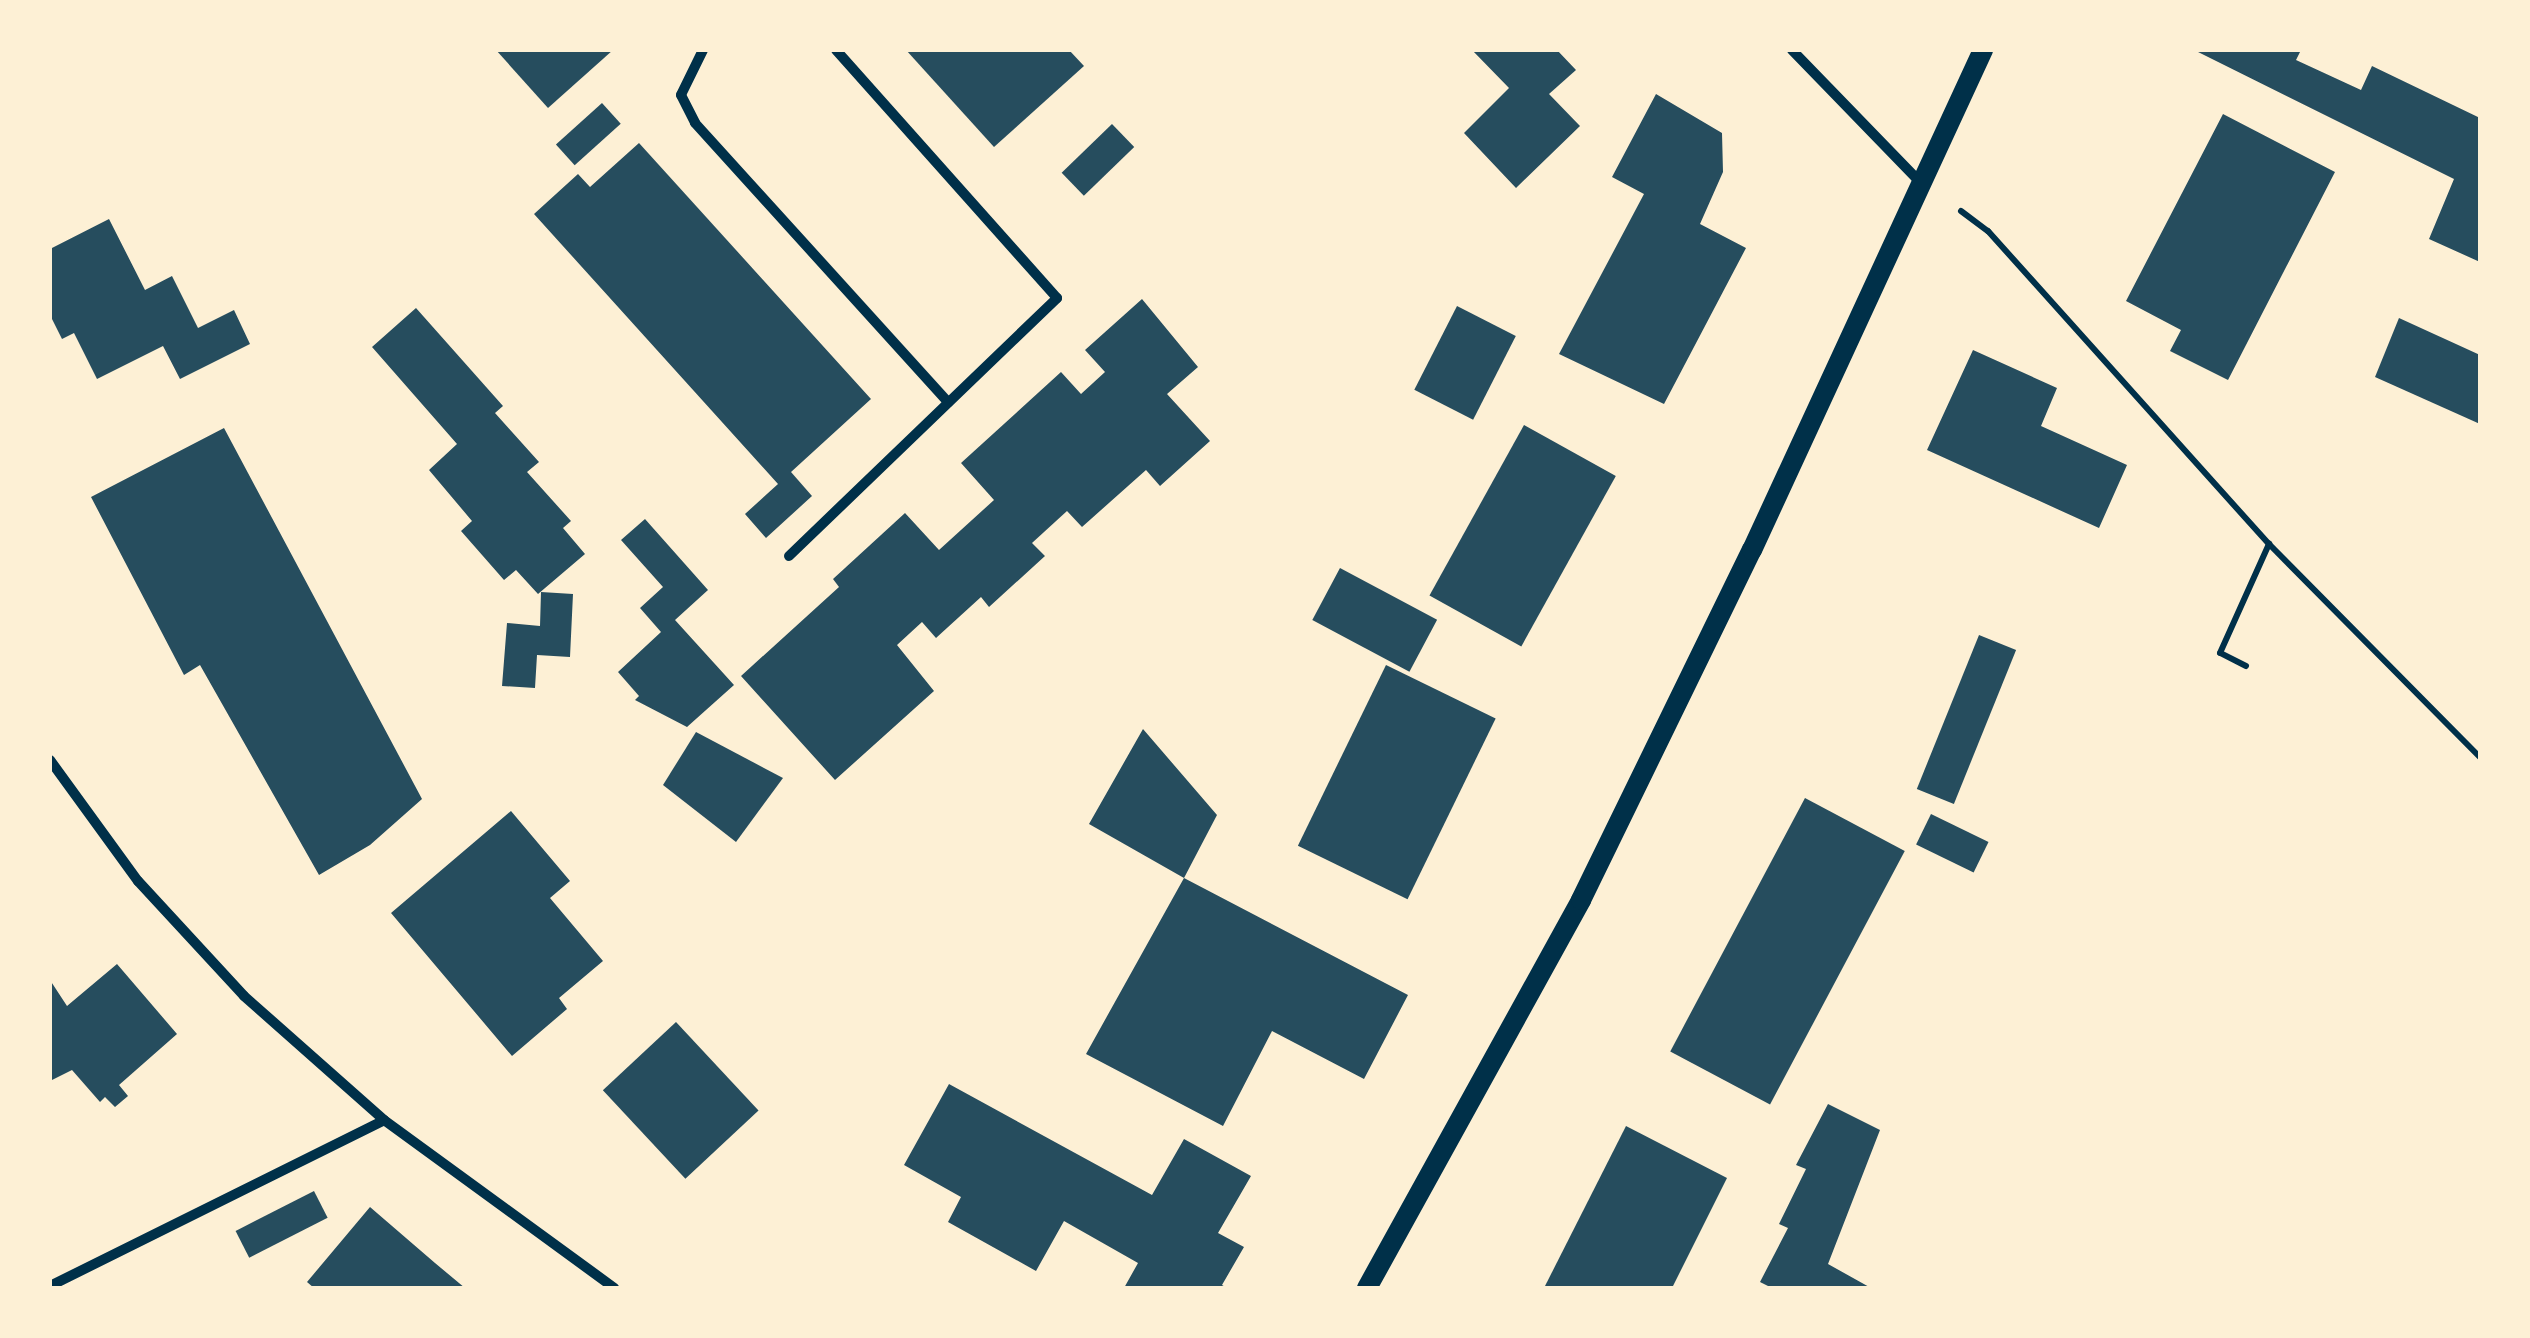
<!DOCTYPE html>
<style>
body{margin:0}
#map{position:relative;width:2530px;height:1338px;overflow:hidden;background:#fdf0d5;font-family:Mulish,sans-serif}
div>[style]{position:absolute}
.building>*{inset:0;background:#264d5e;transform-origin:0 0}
.path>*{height:6px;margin:-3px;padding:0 3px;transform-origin:3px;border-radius:3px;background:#003049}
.minor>*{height:10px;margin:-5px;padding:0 5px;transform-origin:5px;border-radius:5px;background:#003049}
.secondary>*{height:20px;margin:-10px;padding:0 10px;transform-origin:10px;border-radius:10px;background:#003049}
span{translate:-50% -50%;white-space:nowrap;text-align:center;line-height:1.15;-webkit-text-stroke:8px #fdf0d5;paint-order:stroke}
.frame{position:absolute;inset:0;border:52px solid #fdf0d5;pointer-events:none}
</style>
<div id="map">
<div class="building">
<div style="clip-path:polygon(496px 50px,613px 50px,548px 108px)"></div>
<div style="clip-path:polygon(906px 50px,1069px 50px,1084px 66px,994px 147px)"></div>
<div style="clip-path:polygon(1472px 50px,1557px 50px,1576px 70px,1549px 94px,1580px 126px,1516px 188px,1464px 133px,1509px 88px)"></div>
<div style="clip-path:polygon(2194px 50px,2301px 50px,2296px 60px,2361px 90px,2372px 66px,2480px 118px,2480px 262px,2429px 239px,2454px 179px)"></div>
<div style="clip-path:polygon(1656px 94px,1722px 133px,1723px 172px,1700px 224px,1746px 248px,1664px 404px,1559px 354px,1644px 194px,1612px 177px)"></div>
<div style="left:602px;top:103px;width:28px;height:62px;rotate:48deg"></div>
<div style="clip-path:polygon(2223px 114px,2335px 172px,2228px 380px,2170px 351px,2181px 330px,2126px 301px)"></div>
<div style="left:1112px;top:124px;width:32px;height:70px;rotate:46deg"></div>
<div style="clip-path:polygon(639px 143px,871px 399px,791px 472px,812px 496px,766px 538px,745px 514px,778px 484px,534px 214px,578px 174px,590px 187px)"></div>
<div style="clip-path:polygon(109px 219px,145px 290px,172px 276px,198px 328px,234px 310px,250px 344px,180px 379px,163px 346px,97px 379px,74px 333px,62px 339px,50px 315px,50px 249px)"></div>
<div style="clip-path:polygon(1142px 299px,1198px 367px,1167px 394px,1210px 441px,1160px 486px,1146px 470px,1082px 527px,1067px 511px,1032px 543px,1045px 556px,989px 607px,981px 597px,936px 638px,922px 622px,897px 645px,934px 691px,835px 780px,741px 676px,839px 587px,833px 579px,905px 513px,939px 550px,994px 500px,961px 463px,1061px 372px,1081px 394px,1105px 372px,1085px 350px)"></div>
<div style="left:1457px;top:306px;width:66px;height:94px;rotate:27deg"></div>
<div style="clip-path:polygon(416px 308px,503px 406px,495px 413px,539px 462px,527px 472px,571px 521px,563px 528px,585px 554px,538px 594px,516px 570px,504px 580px,461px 531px,472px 521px,429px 470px,457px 444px,372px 347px)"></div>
<div style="clip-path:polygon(2399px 318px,2480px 355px,2480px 424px,2375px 377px)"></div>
<div style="clip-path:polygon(1973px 350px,2057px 388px,2041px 426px,2127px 465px,2099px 528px,1927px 450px)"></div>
<div style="left:1524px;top:425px;width:105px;height:195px;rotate:29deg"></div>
<div style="clip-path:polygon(224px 428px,422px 799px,370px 845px,319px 875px,200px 665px,184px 675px,91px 497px)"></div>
<div style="clip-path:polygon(645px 519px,708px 590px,675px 620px,734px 685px,687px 727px,635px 700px,639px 696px,618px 672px,661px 632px,640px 608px,663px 587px,621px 540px)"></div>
<div style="left:1340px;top:568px;width:110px;height:59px;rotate:28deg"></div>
<div style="clip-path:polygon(541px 592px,573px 594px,570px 657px,537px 655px,535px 688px,502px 686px,507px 623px,540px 626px)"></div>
<div style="left:1979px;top:635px;width:40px;height:166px;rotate:22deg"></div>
<div style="left:1386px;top:665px;width:122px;height:201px;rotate:26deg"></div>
<div style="clip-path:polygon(1143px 729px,1217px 815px,1184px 878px,1408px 995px,1364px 1079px,1272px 1031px,1223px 1126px,1086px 1054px,1184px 878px,1089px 824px)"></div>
<div style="clip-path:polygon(696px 732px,783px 778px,736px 842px,663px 785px)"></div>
<div style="left:1805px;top:798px;width:113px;height:287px;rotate:28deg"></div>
<div style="clip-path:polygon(511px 811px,570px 881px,550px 898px,603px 961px,559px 998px,567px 1009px,512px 1056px,391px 913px)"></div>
<div style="left:1931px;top:814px;width:64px;height:34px;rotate:26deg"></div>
<div style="clip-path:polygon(117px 964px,177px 1034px,119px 1085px,128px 1096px,115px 1107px,105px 1097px,100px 1102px,72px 1070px,50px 1081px,50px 980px,67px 1006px)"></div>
<div style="left:676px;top:1022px;width:121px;height:100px;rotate:47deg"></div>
<div style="clip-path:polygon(949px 1084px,1152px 1195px,1184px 1139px,1251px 1176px,1218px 1233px,1244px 1247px,1222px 1285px,1227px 1288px,1124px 1288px,1138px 1263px,1064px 1221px,1036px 1271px,948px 1222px,961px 1197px,904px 1165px)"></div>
<div style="clip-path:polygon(1828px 1104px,1880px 1130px,1828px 1264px,1871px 1288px,1772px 1288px,1760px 1282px,1788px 1228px,1779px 1224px,1806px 1169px,1796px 1165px)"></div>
<div style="clip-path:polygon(1626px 1126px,1727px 1178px,1672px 1288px,1544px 1288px)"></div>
<div style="left:314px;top:1191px;width:30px;height:88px;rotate:63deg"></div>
<div style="clip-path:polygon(370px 1207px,435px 1263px,465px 1288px,314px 1288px,307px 1282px)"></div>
</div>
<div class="path">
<div style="left:1961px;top:211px;width:34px;rotate:37deg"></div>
<div style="left:1988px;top:231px;width:421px;rotate:48.1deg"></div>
<div style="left:2269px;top:544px;width:300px;rotate:45.3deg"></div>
<div style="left:2246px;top:666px;width:29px;rotate:-153deg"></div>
<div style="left:2220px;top:653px;width:120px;rotate:-65.8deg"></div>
</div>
<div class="minor">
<div style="left:703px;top:50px;width:50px;rotate:116.1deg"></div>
<div style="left:681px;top:95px;width:31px;rotate:63deg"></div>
<div style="left:695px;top:123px;width:377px;rotate:47.8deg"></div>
<div style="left:1792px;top:50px;width:187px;rotate:45.9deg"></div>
<div style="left:789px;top:556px;width:372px;rotate:-43.9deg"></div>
<div style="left:1057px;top:298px;width:332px;rotate:-131.7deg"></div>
<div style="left:50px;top:760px;width:150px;rotate:54deg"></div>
<div style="left:138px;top:881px;width:156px;rotate:47.3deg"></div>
<div style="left:244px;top:996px;width:187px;rotate:41.5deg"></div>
<div style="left:384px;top:1120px;width:285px;rotate:36.1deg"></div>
<div style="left:50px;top:1286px;width:373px;rotate:-26.4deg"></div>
</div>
<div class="secondary">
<div style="left:1367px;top:1288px;width:443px;rotate:-61.1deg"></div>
<div style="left:1581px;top:900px;width:390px;rotate:-64deg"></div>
<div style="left:1752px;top:550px;width:551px;rotate:-65.2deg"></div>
</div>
<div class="frame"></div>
</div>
